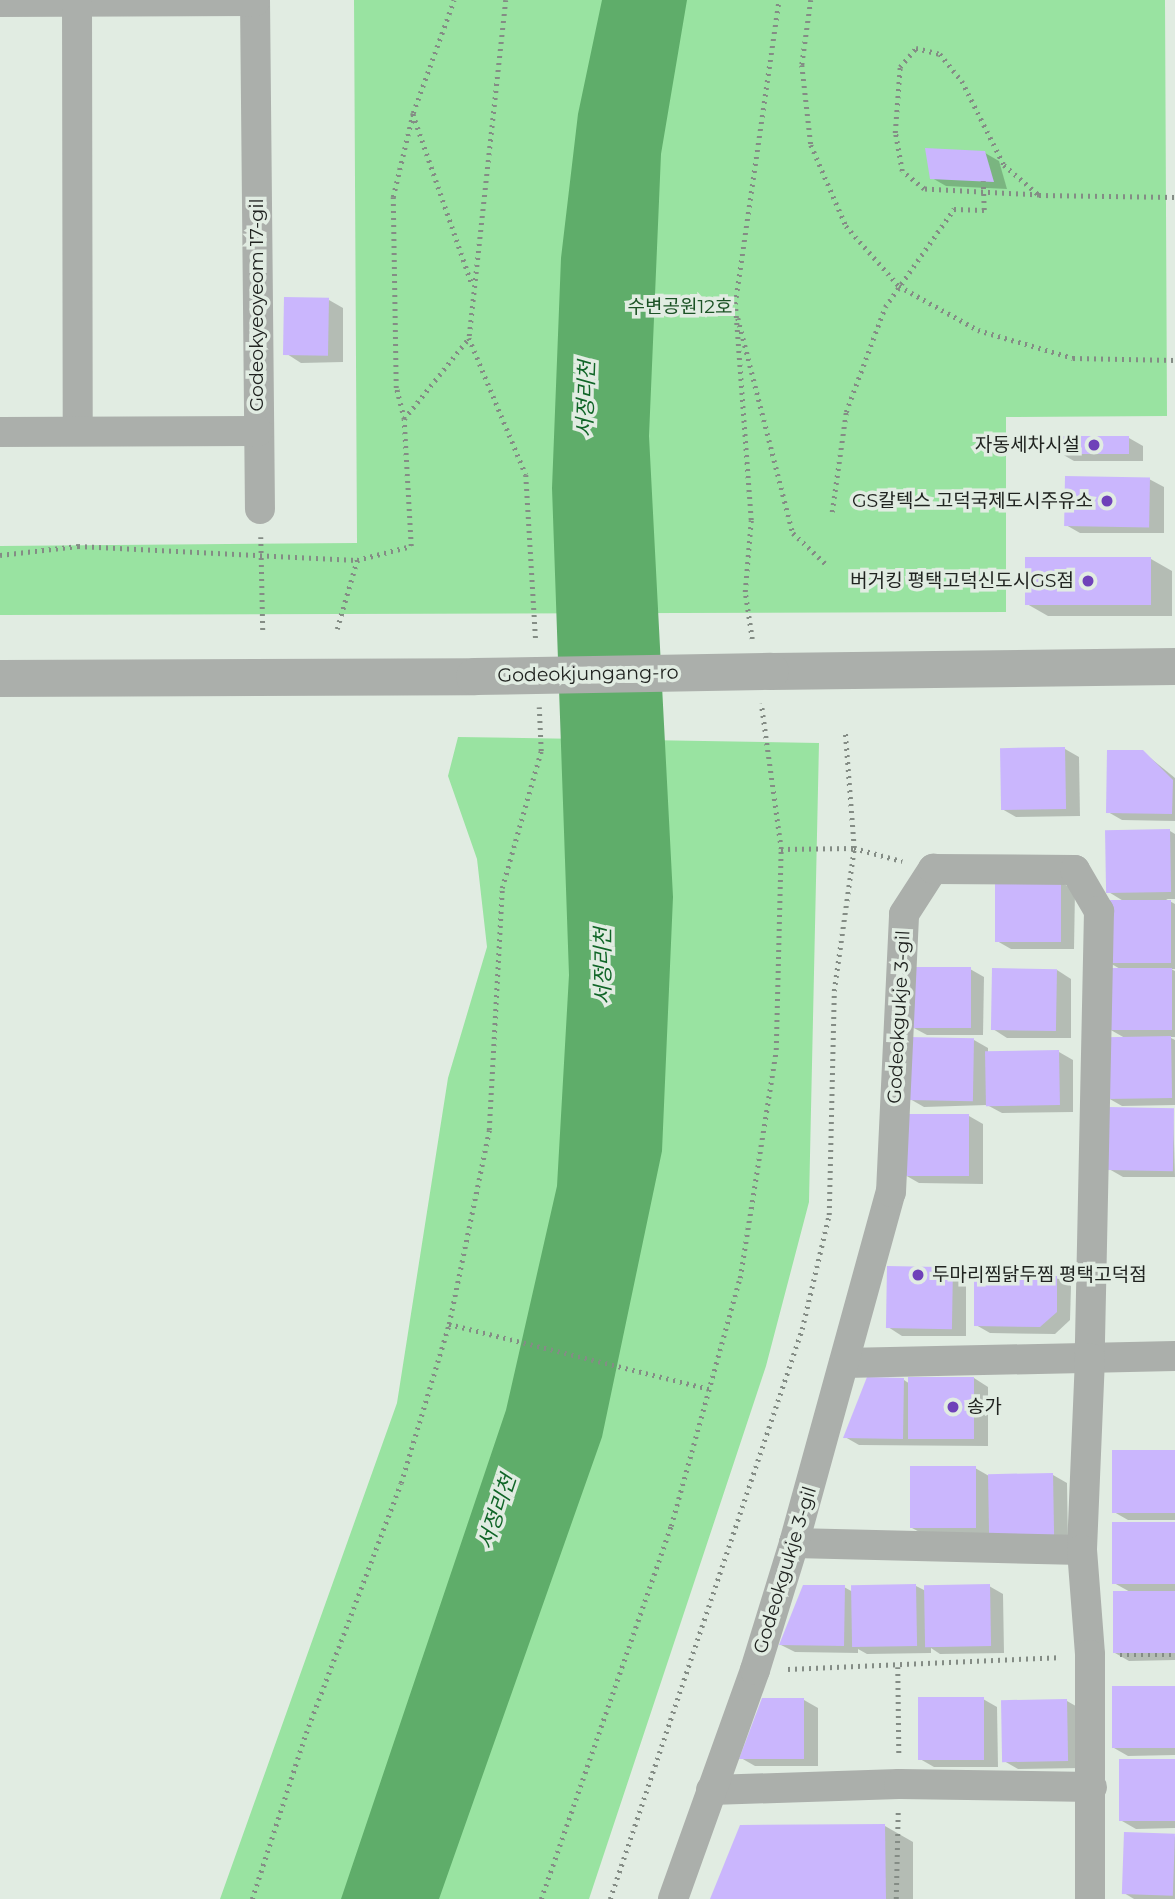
<!DOCTYPE html>
<meta charset="utf-8">
<style>
body{margin:0}
#map{position:relative;width:1175px;height:1899px;overflow:hidden;background:#e1ece2;font-family:Montserrat,"Noto Sans KR",sans-serif}
div>[style]{position:absolute}
.green>*{inset:0;background:#99e3a1}
.water>*{inset:0;background:#5fad6a}
.shadow>*{inset:0;background:#0003}
.building>*{inset:0;background:#cab6fd;transform-origin:0 0}
.path>*{height:4.5px;margin-top:-2.25px;transform-origin:0;background:repeating-linear-gradient(90deg,#848c85 0 2px,transparent 0 7px)}
.minor>*{height:30px;margin:-15px;padding:0 15px;transform-origin:15px;border-radius:15px;background:#abafab}
.tertiary>*{height:37px;margin:-18.5px;padding:0 18.5px;transform-origin:18.5px;border-radius:18.5px;background:#abafab}
.path-bridge>*{height:4.5px;margin-top:-2.25px;transform-origin:0;background:repeating-linear-gradient(90deg,#848c85 0 2px,transparent 0 7px)}
.tertiary-bridge>*{height:37px;margin:-18.5px;padding:0 18.5px;transform-origin:18.5px;border-radius:18.5px;background:#abafab}
.dots>*{width:19px;height:19px;translate:-50% -50%;box-sizing:border-box;border:4px solid #e1ece2;border-radius:50%}
span{translate:-50% -50%;white-space:nowrap;text-align:center;line-height:1.15;-webkit-text-stroke:7px #e1ece2;paint-order:stroke}
.street-label{font-size:19px;color:#202320}
.park-label{font-size:19px;color:#1c5326}
.poi-label{font-size:19px;color:#202320}
.right{translate:-100% -50%;text-align:right}
.left{translate:0 -50%;text-align:left}
.water-label{font-size:21px;color:#106527;font-style:italic}
</style>
<div id="map">
<div class="green">
<div style="clip-path:polygon(354px 0,1165px 0,1167px 416px,1006px 417px,1006px 612px,0 615px,0 546px,357px 543px)"></div>
<div style="clip-path:polygon(458px 737px,819px 743px,809px 1202px,766px 1366px,589px 1899px,220px 1899px,397px 1403px,448px 1078px,487px 947px,477px 859px,448px 776px)"></div>
</div>
<div class="water">
<div style="clip-path:polygon(602px 0,687px 0,661px 154px,649px 436px,673px 897px,662px 1151px,602px 1437px,439px 1899px,341px 1899px,506px 1410px,557px 1186px,569px 975px,552px 488px,561px 258px,578px 114px)"></div>
</div>
<div class="shadow">
<div style="clip-path:polygon(985px 153px,999px 161px,1007px 189px,946px 186px,932px 178px)"></div>
<div style="clip-path:polygon(329px 300px,343px 308px,343px 362px,301px 363px,287px 354px)"></div>
<div style="clip-path:polygon(1129px 438px,1143px 446px,1143px 461px,1074px 461px,1060px 453px)"></div>
<div style="clip-path:polygon(1149px 479px,1164px 487px,1164px 533px,1080px 533px,1066px 525px)"></div>
<div style="clip-path:polygon(1151px 559px,1172px 571px,1172px 616px,1048px 616px,1027px 604px)"></div>
<div style="clip-path:polygon(1065px 749px,1079px 757px,1080px 816px,1016px 817px,1002px 809px)"></div>
<div style="clip-path:polygon(1143px 752px,1175px 778px,1175px 821px,1122px 820px,1108px 812px)"></div>
<div style="clip-path:polygon(1170px 831px,1175px 834px,1175px 899px,1166px 899px,1175px 904px,1175px 969px,1171px 969px,1175px 971px,1175px 1037px,1169px 1037px,1175px 1040px,1175px 1105px,1122px 1106px,1108px 1098px,1125px 1038px,1109px 1029px,1122px 970px,1108px 962px,1125px 902px,1107px 891px)"></div>
<div style="clip-path:polygon(1060px 882px,1075px 890px,1074px 949px,1011px 949px,997px 941px)"></div>
<div style="clip-path:polygon(970px 969px,984px 977px,983px 1035px,927px 1035px,912px 1027px)"></div>
<div style="clip-path:polygon(1057px 970px,1071px 979px,1071px 1038px,1007px 1038px,993px 1029px)"></div>
<div style="clip-path:polygon(974px 1040px,988px 1048px,988px 1053px,1059px 1052px,1073px 1060px,1073px 1112px,1002px 1113px,987px 1105px,924px 1107px,910px 1099px)"></div>
<div style="clip-path:polygon(1173px 1110px,1175px 1177px,1123px 1177px,1109px 1169px)"></div>
<div style="clip-path:polygon(969px 1116px,983px 1124px,983px 1184px,919px 1183px,905px 1175px)"></div>
<div style="clip-path:polygon(952px 1268px,966px 1277px,966px 1336px,902px 1336px,888px 1327px)"></div>
<div style="clip-path:polygon(1057px 1278px,1071px 1286px,1070px 1320px,1055px 1334px,990px 1333px,976px 1325px)"></div>
<div style="clip-path:polygon(974px 1378px,988px 1387px,988px 1446px,859px 1445px,845px 1437px,904px 1380px,910px 1384px)"></div>
<div style="clip-path:polygon(1175px 1452px,1175px 1520px,1128px 1520px,1114px 1512px)"></div>
<div style="clip-path:polygon(975px 1468px,989px 1476px,1053px 1475px,1067px 1483px,1068px 1543px,927px 1536px,912px 1528px)"></div>
<div style="clip-path:polygon(1175px 1524px,1175px 1660px,1129px 1661px,1115px 1653px,1132px 1593px,1114px 1583px)"></div>
<div style="clip-path:polygon(916px 1586px,926px 1591px,989px 1586px,1003px 1594px,1004px 1653px,940px 1654px,931px 1648px,931px 1653px,867px 1654px,858px 1649px,858px 1653px,795px 1652px,781px 1645px,844px 1587px,853px 1592px)"></div>
<div style="clip-path:polygon(1175px 1688px,1175px 1755px,1128px 1756px,1114px 1748px)"></div>
<div style="clip-path:polygon(983px 1699px,997px 1707px,998px 1767px,934px 1767px,920px 1759px)"></div>
<div style="clip-path:polygon(804px 1700px,818px 1708px,818px 1766px,755px 1766px,741px 1758px)"></div>
<div style="clip-path:polygon(1067px 1701px,1081px 1709px,1082px 1768px,1018px 1769px,1004px 1761px)"></div>
<div style="clip-path:polygon(1175px 1760px,1175px 1828px,1136px 1829px,1122px 1821px)"></div>
<div style="clip-path:polygon(885px 1826px,913px 1842px,913px 1899px,712px 1899px)"></div>
<div style="clip-path:polygon(1175px 1836px,1175px 1899px,1134px 1899px,1124px 1893px)"></div>
</div>
<div class="building">
<div style="clip-path:polygon(925px 148px,985px 151px,994px 182px,930px 179px)"></div>
<div style="left:284px;top:297px;width:45px;height:58px;rotate:1deg"></div>
<div style="left:1058px;top:436px;width:71px;height:18px"></div>
<div style="left:1065px;top:476px;width:85px;height:50px;rotate:1deg"></div>
<div style="left:1151px;top:557px;width:48px;height:126px;rotate:90deg"></div>
<div style="left:1065px;top:747px;width:62px;height:65px;rotate:89deg"></div>
<div style="clip-path:polygon(1107px 750px,1143px 750px,1173px 780px,1172px 814px,1106px 813px)"></div>
<div style="left:1170px;top:829px;width:63px;height:65px;rotate:89deg"></div>
<div style="left:995px;top:880px;width:66px;height:62px"></div>
<div style="left:1106px;top:900px;width:65px;height:63px"></div>
<div style="left:912px;top:967px;width:59px;height:61px"></div>
<div style="left:992px;top:968px;width:65px;height:62px;rotate:1deg"></div>
<div style="left:1106px;top:968px;width:66px;height:62px"></div>
<div style="left:1171px;top:1036px;width:62px;height:65px;rotate:89deg"></div>
<div style="left:908px;top:1037px;width:66px;height:63px;rotate:1deg"></div>
<div style="left:1059px;top:1050px;width:55px;height:74px;rotate:89deg"></div>
<div style="left:1108px;top:1107px;width:66px;height:63px;rotate:1deg"></div>
<div style="left:904px;top:1114px;width:65px;height:62px"></div>
<div style="left:887px;top:1266px;width:66px;height:62px;rotate:1deg"></div>
<div style="clip-path:polygon(974px 1276px,1057px 1276px,1057px 1312px,1040px 1327px,974px 1326px)"></div>
<div style="clip-path:polygon(867px 1377px,904px 1378px,903px 1439px,843px 1438px)"></div>
<div style="left:908px;top:1377px;width:66px;height:62px"></div>
<div style="left:1175px;top:1450px;width:63px;height:63px;rotate:90deg"></div>
<div style="left:976px;top:1466px;width:62px;height:66px;rotate:90deg"></div>
<div style="left:1053px;top:1473px;width:62px;height:65px;rotate:89deg"></div>
<div style="left:1112px;top:1522px;width:63px;height:62px"></div>
<div style="left:916px;top:1584px;width:62px;height:65px;rotate:89deg"></div>
<div style="left:990px;top:1584px;width:62px;height:66px;rotate:89deg"></div>
<div style="clip-path:polygon(803px 1585px,845px 1585px,844px 1646px,779px 1645px)"></div>
<div style="left:1175px;top:1591px;width:62px;height:62px;rotate:90deg"></div>
<div style="left:1175px;top:1686px;width:62px;height:63px;rotate:90deg"></div>
<div style="left:984px;top:1697px;width:63px;height:66px;rotate:90deg"></div>
<div style="clip-path:polygon(762px 1698px,804px 1698px,804px 1759px,739px 1759px)"></div>
<div style="left:1067px;top:1699px;width:62px;height:66px;rotate:89deg"></div>
<div style="left:1175px;top:1759px;width:62px;height:56px;rotate:90deg"></div>
<div style="clip-path:polygon(885px 1824px,886px 1899px,710px 1899px,740px 1825px)"></div>
<div style="left:1124px;top:1832px;width:51px;height:62px;rotate:2deg"></div>
</div>
<div class="path">
<div style="left:506px;top:0;width:340px;rotate:96.2deg"></div>
<div style="left:469px;top:338px;width:148px;rotate:67.4deg"></div>
<div style="left:526px;top:475px;width:167px;rotate:86.6deg"></div>
<div style="left:811px;top:0;width:66px;rotate:97.9deg"></div>
<div style="left:802px;top:65px;width:81px;rotate:83.6deg"></div>
<div style="left:811px;top:145px;width:88px;rotate:66.6deg"></div>
<div style="left:846px;top:226px;width:80px;rotate:48.5deg"></div>
<div style="left:899px;top:286px;width:90px;rotate:29.1deg"></div>
<div style="left:978px;top:330px;width:99px;rotate:16.4deg"></div>
<div style="left:1073px;top:358px;width:102px;rotate:1.1deg"></div>
<div style="left:413px;top:114px;width:180px;rotate:70.9deg"></div>
<div style="left:1039px;top:195px;width:136px;rotate:0.8deg"></div>
<div style="left:738px;top:318px;width:222px;rotate:75.7deg"></div>
<div style="left:793px;top:533px;width:48px;rotate:43.3deg"></div>
<div style="left:404px;top:419px;width:104px;rotate:-51.3deg"></div>
<div style="left:832px;top:512px;width:101px;rotate:-82deg"></div>
<div style="left:846px;top:412px;width:112px;rotate:-69.6deg"></div>
<div style="left:885px;top:307px;width:120px;rotate:-54.9deg"></div>
<div style="left:954px;top:209px;width:30px;rotate:2deg"></div>
<div style="left:984px;top:210px;width:29px;rotate:-92deg"></div>
<div style="left:261px;top:537px;width:94px;rotate:88.8deg"></div>
<div style="left:0;top:555px;width:79px;rotate:-6.6deg"></div>
<div style="left:78px;top:546px;width:279px;rotate:2.9deg"></div>
<div style="left:337px;top:629px;width:72px;rotate:-73.8deg"></div>
<div style="left:357px;top:560px;width:56px;rotate:-14.5deg"></div>
<div style="left:411px;top:546px;width:127px;rotate:-93.2deg"></div>
<div style="left:404px;top:419px;width:32px;rotate:-104deg"></div>
<div style="left:396px;top:388px;width:191px;rotate:-90.9deg"></div>
<div style="left:393px;top:197px;width:86px;rotate:-76.6deg"></div>
<div style="left:413px;top:113px;width:120px;rotate:-70.1deg"></div>
<div style="left:752px;top:639px;width:48px;rotate:-98.5deg"></div>
<div style="left:745px;top:592px;width:72px;rotate:-85.2deg"></div>
<div style="left:751px;top:520px;width:217px;rotate:-94.2deg"></div>
<div style="left:735px;top:304px;width:307px;rotate:-81.8deg"></div>
<div style="left:781px;top:849px;width:73px;rotate:-0.8deg"></div>
<div style="left:854px;top:848px;width:50px;rotate:15.2deg"></div>
<div style="left:449px;top:1324px;width:268px;rotate:14deg"></div>
<div style="left:1120px;top:1655px;width:55px"></div>
<div style="left:898px;top:1667px;width:88px;rotate:89.3deg"></div>
<div style="left:788px;top:1669px;width:271px;rotate:-2.5deg"></div>
<div style="left:252px;top:1899px;width:175px;rotate:-72deg"></div>
<div style="left:306px;top:1733px;width:267px;rotate:-69.2deg"></div>
<div style="left:401px;top:1483px;width:166px;rotate:-73.2deg"></div>
<div style="left:449px;top:1324px;width:198px;rotate:-78.3deg"></div>
<div style="left:489px;top:1130px;width:242px;rotate:-86.9deg"></div>
<div style="left:502px;top:888px;width:142px;rotate:-74.1deg"></div>
<div style="left:541px;top:751px;width:44px;rotate:-92.6deg"></div>
<div style="left:541px;top:1899px;width:395px;rotate:-70.8deg"></div>
<div style="left:671px;top:1526px;width:257px;rotate:-74.5deg"></div>
<div style="left:740px;top:1278px;width:231px;rotate:-81deg"></div>
<div style="left:776px;top:1050px;width:201px;rotate:-88.6deg"></div>
<div style="left:781px;top:849px;width:147px;rotate:-97.8deg"></div>
<div style="left:610px;top:1899px;width:601px;rotate:-71.38deg"></div>
<div style="left:802px;top:1329px;width:117px;rotate:-76.7deg"></div>
<div style="left:829px;top:1215px;width:224px;rotate:-88.7deg"></div>
<div style="left:834px;top:991px;width:144px;rotate:-82deg"></div>
<div style="left:854px;top:848px;width:117px;rotate:-94.4deg"></div>
<div style="left:896px;top:1899px;width:87px;rotate:-88.7deg"></div>
</div>
<div class="minor">
<div style="left:255px;top:0;width:509px;rotate:89.44deg"></div>
<div style="left:0;top:2px;width:255px;rotate:-0.2deg"></div>
<div style="left:77px;top:2px;width:429px;rotate:89.9deg"></div>
<div style="left:0;top:432px;width:258px;rotate:-0.2deg"></div>
<div style="left:844px;top:1363px;width:331px;rotate:-1.2deg"></div>
<div style="left:794px;top:1543px;width:288px;rotate:1.4deg"></div>
<div style="left:711px;top:1790px;width:188px;rotate:-1.8deg"></div>
<div style="left:899px;top:1784px;width:193px;rotate:0.9deg"></div>
<div style="left:673px;top:1899px;width:243px;rotate:-70.3deg"></div>
<div style="left:755px;top:1670px;width:133px;rotate:-72.9deg"></div>
<div style="left:794px;top:1543px;width:364px;rotate:-74.6deg"></div>
<div style="left:891px;top:1192px;width:278px;rotate:-87.3deg"></div>
<div style="left:904px;top:914px;width:54px;rotate:-57.2deg"></div>
<div style="left:933px;top:869px;width:142px;rotate:0.4deg"></div>
<div style="left:1075px;top:870px;width:48px;rotate:59.7deg"></div>
<div style="left:1099px;top:911px;width:447px;rotate:91.2deg"></div>
<div style="left:1090px;top:1358px;width:192px;rotate:92.4deg"></div>
<div style="left:1082px;top:1550px;width:105px;rotate:85.6deg"></div>
<div style="left:1090px;top:1655px;width:244px;rotate:90deg"></div>
</div>
<div class="tertiary">
<div style="left:770px;top:671px;width:405px;rotate:-0.7deg"></div>
<div style="left:0;top:678px;width:474px;rotate:-0.2deg"></div>
</div>
<div class="path-bridge">
<div style="left:916px;top:48px;width:25px;rotate:14deg"></div>
<div style="left:940px;top:54px;width:35px;rotate:51deg"></div>
<div style="left:962px;top:81px;width:94px;rotate:63.4deg"></div>
<div style="left:1004px;top:165px;width:46px;rotate:40.6deg"></div>
<div style="left:1039px;top:195px;width:115px;rotate:-177deg"></div>
<div style="left:924px;top:189px;width:28px;rotate:-141deg"></div>
<div style="left:902px;top:171px;width:39px;rotate:-100deg"></div>
<div style="left:895px;top:133px;width:66px;rotate:-85.7deg"></div>
<div style="left:900px;top:67px;width:25px;rotate:-50deg"></div>
</div>
<div class="tertiary-bridge">
<div style="left:474px;top:676px;width:296px;rotate:-1deg"></div>
</div>
<div class="dots">
<div style="left:1094px;top:445px;background:#6f41b9"></div>
<div style="left:1107px;top:501px;background:#6f41b9"></div>
<div style="left:1088px;top:581px;background:#6f41b9"></div>
<div style="left:918px;top:1275px;background:#6f41b9"></div>
<div style="left:953px;top:1407px;background:#6f41b9"></div>
</div>
<div class="street-label">
<span style="left:257px;top:305px;rotate:-90deg">Godeokyeoyeom 17-gil</span>
<span style="left:588px;top:674px;rotate:-1deg">Godeokjungang-ro</span>
<span style="left:899px;top:1017px;rotate:-87deg">Godeokgukje 3-gil</span>
<span style="left:785px;top:1570px;rotate:-73deg">Godeokgukje 3-gil</span>
</div>
<div class="park-label">
<span style="left:680px;top:307px">수변공원12호</span>
</div>
<div class="poi-label">
<span class="right" style="left:1080px;top:445px">자동세차시설</span>
<span class="right" style="left:1093px;top:501px">GS칼텍스 고덕국제도시주유소</span>
<span class="right" style="left:1074px;top:581px">버거킹 평택고덕신도시GS점</span>
<span class="left" style="left:932px;top:1275px">두마리찜닭두찜 평택고덕점</span>
<span class="left" style="left:967px;top:1407px">송가</span>
</div>
<div class="water-label">
<span style="left:586px;top:399px;rotate:-88deg">서정리천</span>
<span style="left:603px;top:966px;rotate:-90deg">서정리천</span>
<span style="left:497px;top:1512px;rotate:-71deg">서정리천</span>
</div>
</div>
